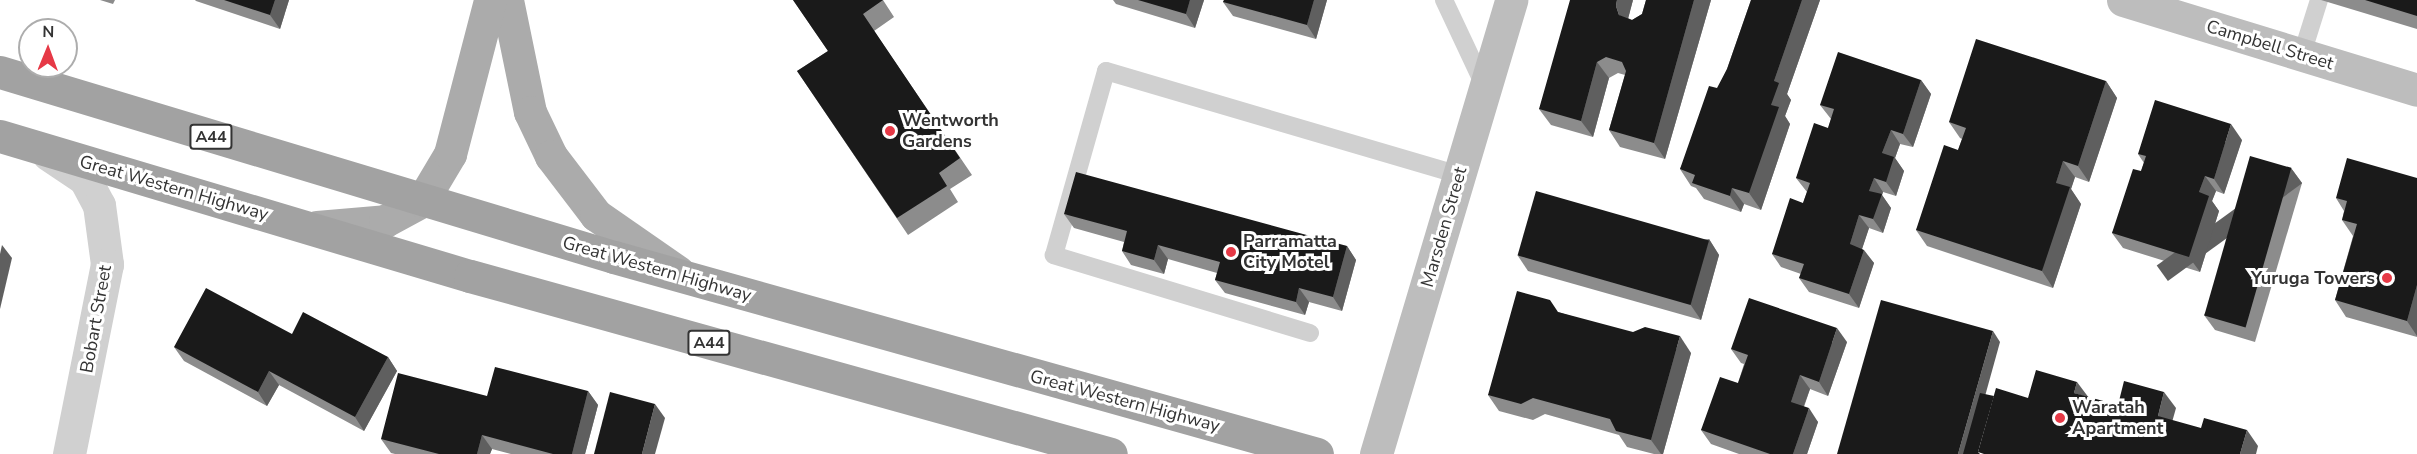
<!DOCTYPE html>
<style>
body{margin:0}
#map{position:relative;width:2417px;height:454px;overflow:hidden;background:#fff;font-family:"Nunito Sans",sans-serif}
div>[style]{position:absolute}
.service>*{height:18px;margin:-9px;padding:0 9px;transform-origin:9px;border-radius:9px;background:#d0d0d0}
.minor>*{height:33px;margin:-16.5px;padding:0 16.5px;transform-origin:16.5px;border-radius:16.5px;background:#d0d0d0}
.secondary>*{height:33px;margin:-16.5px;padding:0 16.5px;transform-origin:16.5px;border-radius:16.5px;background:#bdbdbd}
.primary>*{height:33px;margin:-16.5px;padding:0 16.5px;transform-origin:16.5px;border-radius:16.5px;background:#ababab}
.trunk>*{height:33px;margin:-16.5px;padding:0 16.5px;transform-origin:16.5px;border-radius:16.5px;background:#a2a2a2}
.wall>*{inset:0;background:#8c8c8c}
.shaded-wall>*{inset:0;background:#5f5f5f;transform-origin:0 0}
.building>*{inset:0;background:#1a1a1a;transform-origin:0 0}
.dots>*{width:16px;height:16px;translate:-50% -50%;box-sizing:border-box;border:3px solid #fff;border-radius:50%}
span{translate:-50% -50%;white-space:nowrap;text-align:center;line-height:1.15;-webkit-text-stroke:6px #fff;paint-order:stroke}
.shield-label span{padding:2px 4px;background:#fff;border:2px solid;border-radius:4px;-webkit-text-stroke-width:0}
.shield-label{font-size:16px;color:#333;font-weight:700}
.street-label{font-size:18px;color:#333}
.poi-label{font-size:18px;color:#333;font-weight:700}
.left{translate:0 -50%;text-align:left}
.right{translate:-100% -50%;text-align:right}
.north{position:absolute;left:18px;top:18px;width:60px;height:60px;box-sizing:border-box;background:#fff;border:2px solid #adadad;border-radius:50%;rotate:1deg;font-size:16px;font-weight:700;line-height:24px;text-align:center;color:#333}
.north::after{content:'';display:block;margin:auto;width:21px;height:27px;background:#e63946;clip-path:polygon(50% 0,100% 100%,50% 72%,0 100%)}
</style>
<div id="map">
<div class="service">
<div style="left:1444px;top:0;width:94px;rotate:64.8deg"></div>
<div style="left:2302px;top:54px;width:57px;rotate:-72.5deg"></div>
<div style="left:1310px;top:333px;width:268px;rotate:-163.1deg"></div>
<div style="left:1054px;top:255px;width:191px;rotate:-74.2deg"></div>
<div style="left:1106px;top:71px;width:368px;rotate:16.4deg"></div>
</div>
<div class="minor">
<div style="left:48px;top:154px;width:45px;rotate:34deg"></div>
<div style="left:85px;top:179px;width:30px;rotate:62deg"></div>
<div style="left:99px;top:205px;width:60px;rotate:82.3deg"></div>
<div style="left:107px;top:264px;width:194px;rotate:101.3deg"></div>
</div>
<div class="secondary">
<div style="left:2123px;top:0;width:307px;rotate:17deg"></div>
<div style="left:1376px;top:454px;width:474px;rotate:-73.4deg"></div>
</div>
<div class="primary">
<div style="left:507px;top:0;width:114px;rotate:78.4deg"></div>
<div style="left:530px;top:112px;width:49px;rotate:64.5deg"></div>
<div style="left:551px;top:156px;width:74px;rotate:52.7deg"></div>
<div style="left:596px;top:215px;width:100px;rotate:34.8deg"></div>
<div style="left:317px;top:227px;width:68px;rotate:-5deg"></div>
<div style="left:385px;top:221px;width:42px;rotate:-28.4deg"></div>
<div style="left:422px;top:201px;width:55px;rotate:-59.2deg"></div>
<div style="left:450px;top:154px;width:159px;rotate:-75.4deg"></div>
</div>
<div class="trunk">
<div style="left:0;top:72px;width:641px;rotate:16.77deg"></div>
<div style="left:614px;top:257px;width:730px;rotate:15.65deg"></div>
<div style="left:0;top:136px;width:490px;rotate:16.6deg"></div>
<div style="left:470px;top:276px;width:665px;rotate:15.52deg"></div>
</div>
<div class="wall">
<div style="clip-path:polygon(100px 0,115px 0,113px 4px)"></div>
<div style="clip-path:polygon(195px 0,289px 0,280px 29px,196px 1px)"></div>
<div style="clip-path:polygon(793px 0,883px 0,894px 17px,874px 31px,972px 175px,950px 189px,958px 202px,908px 235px,797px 71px,828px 51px)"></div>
<div style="clip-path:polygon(1113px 0,1204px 0,1195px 28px,1116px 4px)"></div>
<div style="clip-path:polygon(1224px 0,1327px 0,1316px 39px,1233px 16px,1223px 2px)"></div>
<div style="clip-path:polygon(1633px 0,1628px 18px,1632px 20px,1642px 14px,1646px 0,1711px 0,1665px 159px,1620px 147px,1609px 130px,1625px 75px,1618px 73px,1609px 78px,1593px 137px,1551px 125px,1539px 109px)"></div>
<div style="clip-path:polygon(1751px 0,1820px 0,1787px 94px,1791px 100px,1785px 116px,1790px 124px,1761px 210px,1744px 204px,1741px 212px,1704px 199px,1696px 188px,1691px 186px,1680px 169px,1727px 69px)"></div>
<div style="clip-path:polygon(2321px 0,2417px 0,2417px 29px)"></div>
<div style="clip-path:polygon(1921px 80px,1931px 94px,1913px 147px,1900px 144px,1895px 158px,1904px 171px,1896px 196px,1883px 192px,1882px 195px,1891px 208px,1883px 233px,1869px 228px,1862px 249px,1874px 263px,1859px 308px,1809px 292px,1799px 278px,1801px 274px,1781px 267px,1772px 254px,1803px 203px,1807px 192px,1796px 178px,1828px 128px,1831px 119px,1820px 105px)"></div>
<div style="clip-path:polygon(2106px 81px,2117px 98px,2089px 182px,2075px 177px,2071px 189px,2081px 204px,2053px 288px,1927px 246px,1916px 230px,1958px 150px,1962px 139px,1960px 138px,1949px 122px)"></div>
<div style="clip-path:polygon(2242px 140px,2224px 194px,2216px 191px,2212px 201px,2219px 211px,2200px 272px,2123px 248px,2112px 233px,2141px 171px,2144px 163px,2138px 154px)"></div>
<div style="clip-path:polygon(2291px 168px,2302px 183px,2255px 342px,2215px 330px,2204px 315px)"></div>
<div style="clip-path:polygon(2417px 178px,2417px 337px,2346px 317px,2335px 300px,2353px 236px,2342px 220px,2344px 211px,2336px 198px)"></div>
<div style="clip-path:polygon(1064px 214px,1347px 246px,1356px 260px,1342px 311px,1309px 302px,1305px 315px,1225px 293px,1215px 280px,1217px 273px,1168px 259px,1164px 274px,1131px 265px,1122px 251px,1124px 242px,1074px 228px)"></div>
<div style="clip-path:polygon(1709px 239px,1719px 255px,1701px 320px,1528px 271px,1518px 256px)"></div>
<div style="clip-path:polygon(1558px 312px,1691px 353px,1663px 454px,1654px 454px,1627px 447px,1619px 435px,1545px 414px,1533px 420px,1499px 411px,1488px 395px)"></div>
<div style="clip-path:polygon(292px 334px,388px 357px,397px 371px,364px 431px,279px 385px,267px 406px,184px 361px,174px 347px)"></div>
<div style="clip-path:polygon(1847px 342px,1828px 396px,1810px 389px,1804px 407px,1818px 422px,1807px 454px,1739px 454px,1711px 444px,1701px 430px,1738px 383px,1744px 364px,1741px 363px,1731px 349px)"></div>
<div style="clip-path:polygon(588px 391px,598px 405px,585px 454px,511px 454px,492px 449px,490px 454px,395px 454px,391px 453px,381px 439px,487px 396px)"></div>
</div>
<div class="shaded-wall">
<div style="clip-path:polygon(275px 0,289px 0,280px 29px,270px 15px)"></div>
<div style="clip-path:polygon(1190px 0,1204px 0,1195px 28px,1186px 14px)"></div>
<div style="clip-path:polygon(1314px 0,1327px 0,1316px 39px,1307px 25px)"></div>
<div style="clip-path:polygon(1617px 0,1633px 0,1627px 23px,1619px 15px,1616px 6px)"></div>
<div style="clip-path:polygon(1694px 0,1711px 0,1665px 159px,1654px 143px)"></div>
<div style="clip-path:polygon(1802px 0,1820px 0,1787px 94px,1791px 100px,1785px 116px,1790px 124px,1761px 210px,1749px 193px,1771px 105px,1774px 81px)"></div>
<div style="clip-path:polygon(1597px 62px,1609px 78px,1593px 137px,1581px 121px)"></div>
<div style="clip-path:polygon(1921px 80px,1931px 94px,1913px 147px,1903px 134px)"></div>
<div style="clip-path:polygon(2106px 81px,2117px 98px,2089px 182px,2078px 166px)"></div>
<div style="clip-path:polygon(2231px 124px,2242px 140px,2224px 194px,2214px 179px)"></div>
<div style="clip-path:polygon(1891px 130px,1900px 144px,1895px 158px,1904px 171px,1896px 196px,1886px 182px,1882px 153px)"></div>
<div style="clip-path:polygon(2063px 161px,2075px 177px,2071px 189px,2081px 204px,2053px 288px,2042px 271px,2056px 183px)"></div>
<div style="left:2291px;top:168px;width:19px;height:166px;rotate:54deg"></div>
<div style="clip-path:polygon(2205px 176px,2216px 191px,2212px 201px,2219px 211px,2200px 272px,2189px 257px,2199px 192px)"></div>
<div style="clip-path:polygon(1874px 178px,1883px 192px,1882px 195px,1891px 208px,1883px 233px,1873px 219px,1869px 191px)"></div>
<div style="clip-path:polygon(1732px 188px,1744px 204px,1741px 212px,1730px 196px)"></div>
<div style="clip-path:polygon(1859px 215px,1869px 228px,1859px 258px,1850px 244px)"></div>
<div style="clip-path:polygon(1709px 239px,1719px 255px,1701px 320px,1690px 304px)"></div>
<div style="clip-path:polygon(2px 245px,12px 258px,0 309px,0 254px)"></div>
<div style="clip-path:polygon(1158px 245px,1168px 259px,1164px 274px,1154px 260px)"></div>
<div style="clip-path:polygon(1347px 246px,1356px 260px,1342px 311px,1333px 297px)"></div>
<div style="clip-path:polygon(1864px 250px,1874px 263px,1859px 308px,1849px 294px)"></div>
<div style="clip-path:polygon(2417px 285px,2417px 336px,2407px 321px)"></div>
<div style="clip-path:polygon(1299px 288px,1309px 302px,1305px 315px,1296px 302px)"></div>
<div style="clip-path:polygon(1837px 328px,1847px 342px,1828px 396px,1819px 382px)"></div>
<div style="clip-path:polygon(1993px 331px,2000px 342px,1969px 454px,1958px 454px)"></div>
<div style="clip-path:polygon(1680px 336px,1691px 353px,1663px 454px,1661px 454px,1651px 440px)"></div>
<div style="clip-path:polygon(388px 357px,397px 371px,364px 431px,355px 417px)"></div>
<div style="clip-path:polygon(269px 371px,279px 385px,267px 406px,258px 392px)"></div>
<div style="clip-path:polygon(1800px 375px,1810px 389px,1800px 416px,1791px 402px)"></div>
<div style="clip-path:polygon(2077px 382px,2089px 398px,2074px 393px)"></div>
<div style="clip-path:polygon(588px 391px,598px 405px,585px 454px,572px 454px)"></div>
<div style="clip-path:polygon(2164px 392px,2176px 408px,2169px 433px,2158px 416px)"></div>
<div style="clip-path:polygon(655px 404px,665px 418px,655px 454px,642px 454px)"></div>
<div style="clip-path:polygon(1809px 408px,1818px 422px,1807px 454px,1793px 454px)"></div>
<div style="clip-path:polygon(2247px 430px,2258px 446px,2256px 454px,2240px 454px)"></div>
<div style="clip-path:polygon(482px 435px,492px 449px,490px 454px,477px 454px)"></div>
</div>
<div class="building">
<div style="clip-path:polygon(224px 0,275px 0,270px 15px)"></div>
<div style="clip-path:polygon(793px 0,883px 0,863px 14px,960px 158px,939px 173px,947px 186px,897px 218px,797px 71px,828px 51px)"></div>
<div style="clip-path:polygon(1138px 0,1190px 0,1186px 14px)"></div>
<div style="clip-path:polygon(1224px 0,1314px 0,1307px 25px,1223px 2px)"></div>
<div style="clip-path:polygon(1570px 0,1617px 0,1616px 6px,1619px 15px,1632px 20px,1642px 14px,1646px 0,1694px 0,1654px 143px,1609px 130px,1626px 71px,1622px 62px,1606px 57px,1597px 62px,1581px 121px,1539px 109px)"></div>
<div style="clip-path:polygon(1751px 0,1802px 0,1774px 81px,1779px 83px,1771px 105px,1779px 107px,1749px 193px,1732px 188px,1730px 196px,1692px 183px,1695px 175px,1680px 169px,1709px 86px,1717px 88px,1727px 69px)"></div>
<div style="clip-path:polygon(2365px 0,2417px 0,2417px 16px)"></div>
<div style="clip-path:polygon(1976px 39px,2106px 81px,2078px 166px,2063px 161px,2056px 183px,2070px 187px,2042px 271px,1916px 230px,1944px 145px,1958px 150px,1966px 128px,1949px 122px)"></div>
<div style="clip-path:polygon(1838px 52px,1921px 80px,1903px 134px,1891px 130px,1882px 153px,1894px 157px,1886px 182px,1874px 178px,1869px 191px,1882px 194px,1873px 219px,1859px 215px,1850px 244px,1864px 250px,1849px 294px,1799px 278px,1804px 264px,1772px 254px,1790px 198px,1803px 203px,1810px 183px,1796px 178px,1814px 123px,1828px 128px,1834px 109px,1820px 105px)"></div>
<div style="clip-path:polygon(2155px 100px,2231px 124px,2214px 179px,2205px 176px,2199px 192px,2209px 196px,2189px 257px,2112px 233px,2133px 169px,2141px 171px,2146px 156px,2138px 154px)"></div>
<div style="left:2250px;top:156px;width:43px;height:166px;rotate:16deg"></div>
<div style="clip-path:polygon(2347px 158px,2417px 178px,2417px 285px,2407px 321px,2335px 300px,2357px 224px,2342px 220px,2347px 201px,2336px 198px)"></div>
<div style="clip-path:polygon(1076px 172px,1347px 246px,1333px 297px,1299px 288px,1296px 302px,1215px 280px,1220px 262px,1158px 245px,1154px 260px,1122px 251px,1127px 231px,1064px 214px)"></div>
<div style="left:1536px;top:191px;width:180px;height:67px;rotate:16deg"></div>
<div style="clip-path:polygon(206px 288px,292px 334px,303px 312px,388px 357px,355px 417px,269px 371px,258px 392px,174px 347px)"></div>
<div style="clip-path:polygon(1517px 291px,1550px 300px,1558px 312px,1633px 332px,1645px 327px,1680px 336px,1651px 440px,1616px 431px,1610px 419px,1533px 398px,1521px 404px,1488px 395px)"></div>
<div style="clip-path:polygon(1749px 298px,1837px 328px,1819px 382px,1800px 375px,1791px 402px,1809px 408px,1793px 454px,1770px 454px,1701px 430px,1720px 377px,1738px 383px,1748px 355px,1731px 349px)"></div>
<div style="clip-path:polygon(1881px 300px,1993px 331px,1958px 454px,1837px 454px)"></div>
<div style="clip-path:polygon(495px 367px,588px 391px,572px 454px,553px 454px,482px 435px,477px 454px,439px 454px,381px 439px,398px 373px,487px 396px)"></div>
<div style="clip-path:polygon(2036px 370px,2077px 382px,2074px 393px,2118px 405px,2124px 381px,2164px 392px,2158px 416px,2201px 428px,2204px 418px,2247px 430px,2240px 454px,1984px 454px,1978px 452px,1996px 388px,2028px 398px)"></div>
<div style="clip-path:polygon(610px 392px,655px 404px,642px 454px,594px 454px)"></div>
<div style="clip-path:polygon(1980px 393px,1994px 396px,1978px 452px,1980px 454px,1963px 454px)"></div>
</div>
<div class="dots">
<div style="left:890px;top:131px;background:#e63946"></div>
<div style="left:1231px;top:252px;background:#e63946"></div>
<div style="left:2387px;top:278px;background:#e63946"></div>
<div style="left:2060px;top:418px;background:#e63946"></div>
</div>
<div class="shield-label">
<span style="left:211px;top:137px">A44</span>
<span style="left:709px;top:343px">A44</span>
</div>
<div class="street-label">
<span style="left:2270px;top:45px;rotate:17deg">Campbell Street</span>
<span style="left:174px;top:188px;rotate:16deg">Great Western Highway</span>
<span style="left:1444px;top:227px;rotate:-74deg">Marsden Street</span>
<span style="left:657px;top:269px;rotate:16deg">Great Western Highway</span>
<span style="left:96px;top:319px;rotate:-80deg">Bobart Street</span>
<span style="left:1125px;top:401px;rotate:15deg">Great Western Highway</span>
</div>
<div class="poi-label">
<span class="left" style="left:902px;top:131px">Wentworth<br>Gardens</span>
<span class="left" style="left:1243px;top:252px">Parramatta<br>City Motel</span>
<span class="right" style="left:2375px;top:278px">Yuruga Towers</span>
<span class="left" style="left:2072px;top:418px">Waratah<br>Apartment</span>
</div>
<div class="north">N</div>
</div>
